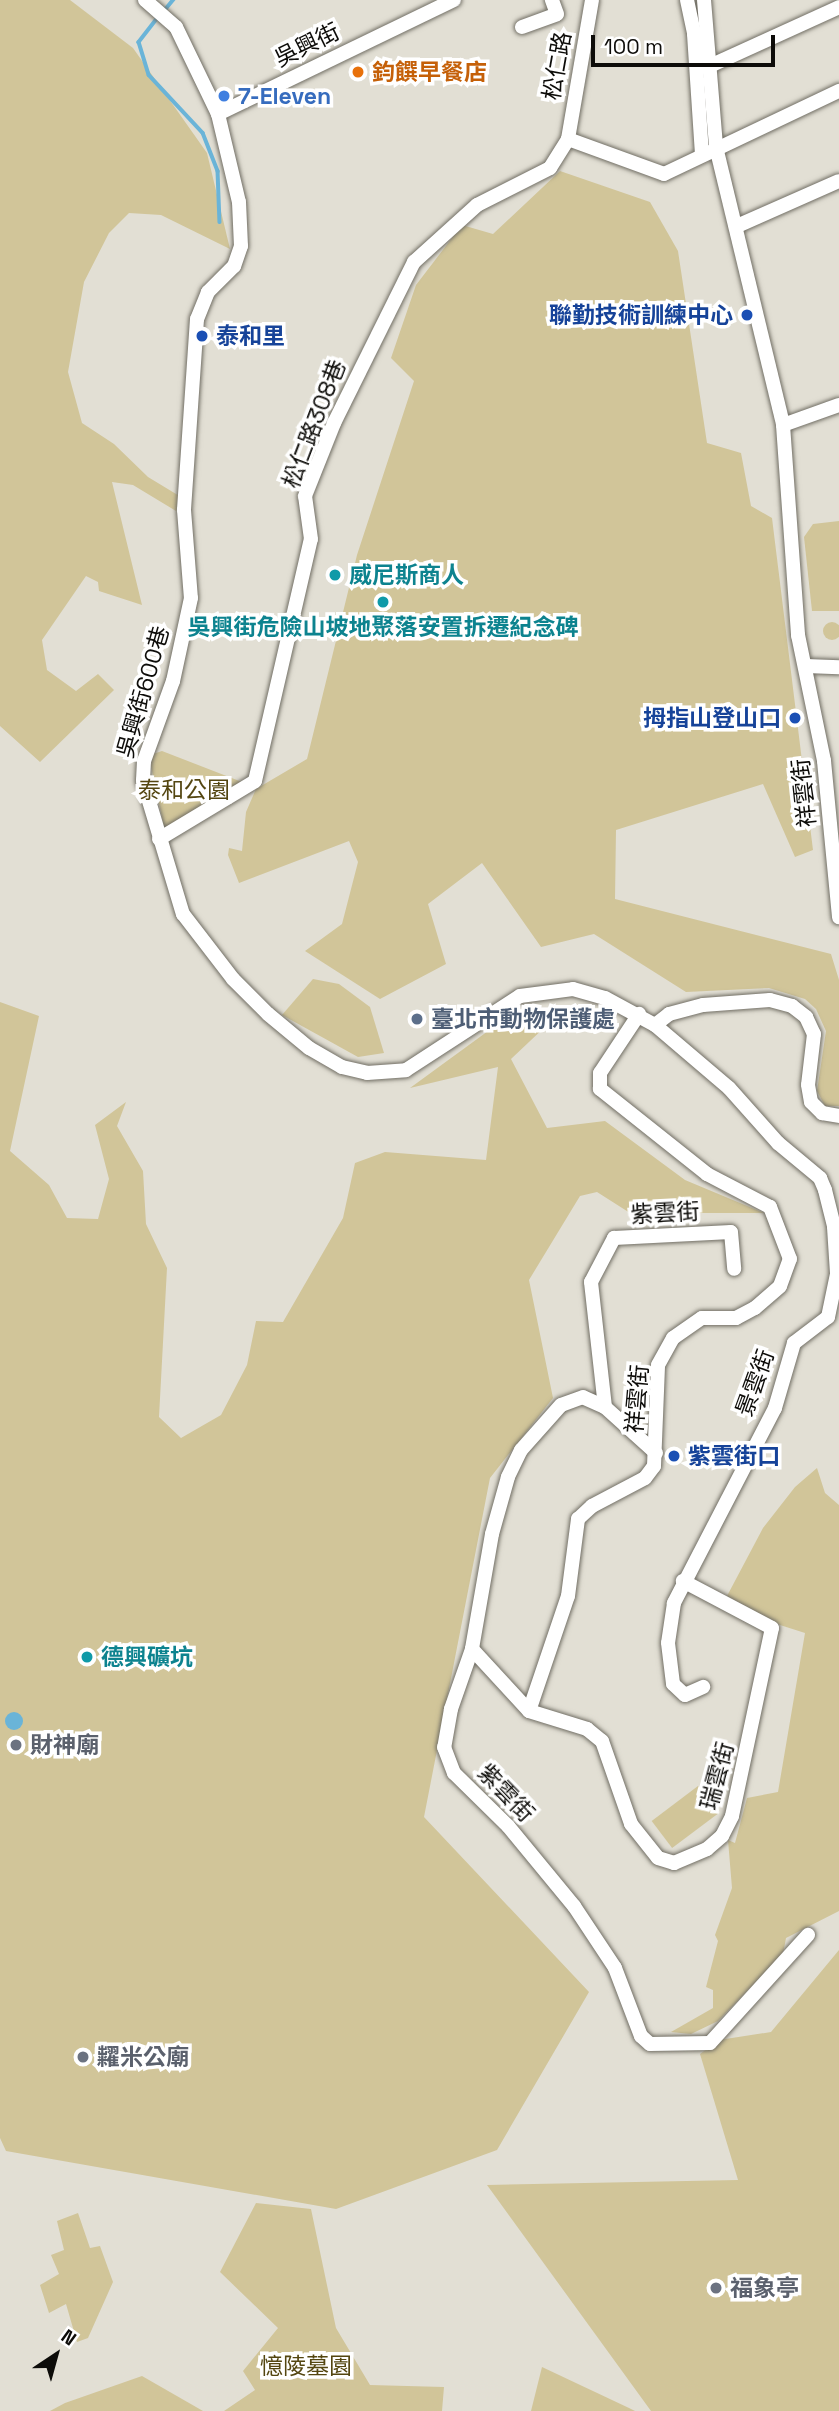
<!DOCTYPE html>
<meta charset="utf-8">
<style>
body{margin:0}
#map{position:relative;width:839px;height:2411px;overflow:hidden;background:#e2dfd4;font-family:"Space Grotesk","Noto Sans TC",sans-serif}
div>[style]{position:absolute}
.green>*{inset:0;background:#d1c599;transform-origin:0 0}
.round{border-radius:50%}
.water>*{inset:0;background:#6ab4d8}
.stream>*{height:3.5px;margin:-1.75px;padding:0 1.75px;transform-origin:1.75px;border-radius:1.75px;background:#6ab4d8}
.roads{filter:drop-shadow(0 0 2px #716e64) drop-shadow(0 0 2px #716e64)}
.street>*{height:14px;margin:-7px;padding:0 7px;transform-origin:7px;border-radius:7px;background:#fff}
.dots>*{width:19px;height:19px;translate:-50% -50%;box-sizing:border-box;border:4px solid #fff;border-radius:50%}
span{translate:-50% -50%;white-space:nowrap;text-align:center;line-height:1.15;-webkit-text-stroke:7px #fff;paint-order:stroke}
.street-label{font-size:23px;color:#0d0c09}
.food-label{font-size:23px;color:#c56008;font-weight:700}
.left{translate:0 -50%;text-align:left}
.shop-label{font-size:23px;color:#366cbe;font-weight:700}
.transit-label{font-size:23px;color:#164399;font-weight:700}
.right{translate:-100% -50%;text-align:right}
.culture-label{font-size:23px;color:#0d838f;font-weight:700}
.park-label{font-size:23px;color:#544611}
.service-label{font-size:23px;color:#4e5e75;font-weight:700}
.worship-label{font-size:23px;color:#5b616d;font-weight:700}
.north{position:absolute;left:21px;top:2320px;width:70px;height:70px;-webkit-text-stroke:5px #fff;paint-order:stroke;rotate:36deg;font-size:19px;font-weight:700;line-height:28px;text-align:center;color:#0d0c09}
.north::after{content:'';display:block;margin:auto;width:24px;height:32px;background:#0d0c09;clip-path:polygon(50% 0,100% 100%,50% 72%,0 100%)}
.scale{position:absolute;left:591px;top:35px;width:184px;height:32px;box-sizing:border-box;border:4px solid #0d0c09;border-top:0;padding-left:9px;font-size:21px;line-height:24px;white-space:nowrap;color:#0d0c09;-webkit-text-stroke:5px #fff;paint-order:stroke}
</style>
<div id="map">
<div class="green">
<div style="clip-path:polygon(0 0,70px 0,133px 48px,207px 153px,230px 249px,161px 215px,129px 213px,109px 233px,84px 282px,68px 372px,82px 423px,114px 444px,148px 477px,181px 497px,176px 511px,133px 485px,112px 482px,142px 605px,99px 591px,98px 582px,86px 576px,42px 640px,47px 670px,76px 691px,98px 674px,114px 690px,40px 762px,0 726px)"></div>
<div style="clip-path:polygon(560px 171px,650px 202px,678px 251px,707px 443px,741px 453px,751px 506px,772px 518px,813px 850px,795px 857px,763px 784px,616px 830px,615px 899px,831px 954px,839px 980px,839px 1106px,825px 1106px,817px 1091px,826px 1031px,816px 1009px,805px 999px,769px 988px,686px 992px,594px 934px,541px 947px,482px 863px,428px 904px,446px 964px,380px 999px,305px 951px,342px 924px,358px 862px,349px 841px,239px 883px,228px 855px,229px 848px,242px 851px,246px 812px,256px 789px,307px 759px,357px 555px,414px 381px,391px 358px,416px 285px,462px 225px,493px 234px)"></div>
<div style="clip-path:polygon(839px 521px,839px 611px,812px 611px,804px 537px,813px 524px)"></div>
<div class="round" style="left:823px;top:622px;width:18px;height:18px"></div>
<div style="clip-path:polygon(162px 751px,242px 782px,165px 832px,151px 766px,153px 754px)"></div>
<div style="clip-path:polygon(313px 979px,339px 984px,370px 1007px,384px 1053px,358px 1057px,282px 1015px)"></div>
<div style="clip-path:polygon(0 1002px,39px 1016px,10px 1151px,49px 1185px,67px 1218px,98px 1219px,109px 1179px,95px 1125px,126px 1102px,117px 1126px,143px 1171px,146px 1224px,167px 1268px,159px 1417px,181px 1438px,221px 1415px,247px 1365px,256px 1321px,283px 1322px,343px 1218px,355px 1163px,385px 1152px,486px 1160px,498px 1067px,410px 1088px,510px 1015px,565px 1008px,511px 1059px,547px 1128px,605px 1121px,685px 1180px,764px 1213px,630px 1213px,597px 1192px,580px 1196px,529px 1280px,553px 1398px,490px 1478px,424px 1817px,589px 1992px,497px 2150px,336px 2209px,6px 2151px,0 2138px)"></div>
<div style="clip-path:polygon(817px 1468px,825px 1493px,839px 1505px,839px 1911px,786px 1938px,783px 1954px,718px 2021px,691px 2034px,671px 2032px,713px 2008px,713px 1990px,706px 1987px,718px 1941px,715px 1935px,732px 1888px,728px 1840px,735px 1843px,747px 1798px,778px 1792px,805px 1633px,780px 1625px,727px 1596px,763px 1528px,795px 1487px)"></div>
<div style="left:698px;top:1786px;width:34px;height:58px;rotate:53deg"></div>
<div style="clip-path:polygon(839px 1950px,839px 2411px,651px 2411px,487px 2185px,738px 2180px,700px 2054px,719px 2040px,771px 2032px)"></div>
<div style="clip-path:polygon(256px 2203px,311px 2209px,336px 2328px,370px 2385px,444px 2387px,442px 2411px,224px 2411px,255px 2390px,243px 2371px,278px 2328px,220px 2272px)"></div>
<div style="clip-path:polygon(78px 2213px,90px 2248px,100px 2246px,113px 2282px,88px 2338px,77px 2342px,66px 2304px,49px 2313px,40px 2285px,59px 2274px,51px 2255px,64px 2250px,57px 2221px)"></div>
<div style="clip-path:polygon(542px 2367px,629px 2408px,635px 2411px,531px 2411px)"></div>
<div style="clip-path:polygon(142px 2376px,203px 2411px,50px 2411px,65px 2403px)"></div>
</div>
<div class="water">
<div class="round" style="left:5px;top:1712px;width:18px;height:18px"></div>
</div>
<div class="stream">
<div style="left:163px;top:12px;width:16px;rotate:-50deg"></div>
<div style="left:158px;top:18px;width:31px;rotate:128deg"></div>
<div style="left:139px;top:42px;width:34px;rotate:73deg"></div>
<div style="left:149px;top:75px;width:79px;rotate:47deg"></div>
<div style="left:203px;top:133px;width:41px;rotate:68.5deg"></div>
<div style="left:218px;top:171px;width:51px;rotate:87.8deg"></div>
</div>
<div class="roads">
<div class="street">
<div style="left:145px;top:0;width:41px;rotate:41.1deg"></div>
<div style="left:176px;top:27px;width:97px;rotate:64.2deg"></div>
<div style="left:218px;top:114px;width:90px;rotate:76.6deg"></div>
<div style="left:239px;top:202px;width:44px;rotate:87.4deg"></div>
<div style="left:241px;top:246px;width:21px;rotate:109deg"></div>
<div style="left:234px;top:266px;width:37px;rotate:135deg"></div>
<div style="left:208px;top:292px;width:29px;rotate:112deg"></div>
<div style="left:197px;top:319px;width:191px;rotate:93.9deg"></div>
<div style="left:184px;top:510px;width:88px;rotate:85.5deg"></div>
<div style="left:191px;top:598px;width:85px;rotate:102.2deg"></div>
<div style="left:173px;top:681px;width:85px;rotate:109.9deg"></div>
<div style="left:144px;top:761px;width:20px;rotate:93deg"></div>
<div style="left:143px;top:781px;width:139px;rotate:73.3deg"></div>
<div style="left:183px;top:914px;width:82px;rotate:52.4deg"></div>
<div style="left:233px;top:979px;width:49px;rotate:45deg"></div>
<div style="left:268px;top:1014px;width:53px;rotate:39.7deg"></div>
<div style="left:309px;top:1048px;width:38px;rotate:30deg"></div>
<div style="left:342px;top:1067px;width:26px;rotate:13deg"></div>
<div style="left:367px;top:1073px;width:39px;rotate:-4deg"></div>
<div style="left:406px;top:1070px;width:136px;rotate:-33deg"></div>
<div style="left:520px;top:996px;width:53px;rotate:-7.5deg"></div>
<div style="left:573px;top:989px;width:33px;rotate:16deg"></div>
<div style="left:605px;top:998px;width:57px;rotate:28.4deg"></div>
<div style="left:655px;top:1025px;width:97px;rotate:40.4deg"></div>
<div style="left:729px;top:1088px;width:74px;rotate:48.3deg"></div>
<div style="left:778px;top:1143px;width:55px;rotate:39.8deg"></div>
<div style="left:820px;top:1178px;width:13px;rotate:67deg"></div>
<div style="left:825px;top:1190px;width:38px;rotate:76deg"></div>
<div style="left:834px;top:1227px;width:47px;rotate:86.3deg"></div>
<div style="left:837px;top:1274px;width:44px;rotate:101.8deg"></div>
<div style="left:828px;top:1317px;width:43px;rotate:142.6deg"></div>
<div style="left:794px;top:1343px;width:68px;rotate:106.3deg"></div>
<div style="left:775px;top:1408px;width:220px;rotate:117.4deg"></div>
<div style="left:674px;top:1603px;width:40px;rotate:98.5deg"></div>
<div style="left:668px;top:1643px;width:41px;rotate:83deg"></div>
<div style="left:673px;top:1684px;width:16px;rotate:43deg"></div>
<div style="left:685px;top:1695px;width:20px;rotate:-24deg"></div>
<div style="left:687px;top:0;width:35px;rotate:78deg"></div>
<div style="left:694px;top:34px;width:121px;rotate:86.2deg"></div>
<div style="left:704px;top:0;width:147px;rotate:85.3deg"></div>
<div style="left:716px;top:147px;width:286px;rotate:76.4deg"></div>
<div style="left:783px;top:425px;width:211px;rotate:85.9deg"></div>
<div style="left:798px;top:635px;width:129px;rotate:78.3deg"></div>
<div style="left:824px;top:761px;width:157px;rotate:84.5deg"></div>
<div style="left:522px;top:27px;width:37px;rotate:-20deg"></div>
<div style="left:557px;top:14px;width:15px;rotate:-110deg"></div>
<div style="left:712px;top:65px;width:140px;rotate:-24.5deg"></div>
<div style="left:218px;top:114px;width:262px;rotate:-25.8deg"></div>
<div style="left:568px;top:139px;width:102px;rotate:20deg"></div>
<div style="left:664px;top:174px;width:194px;rotate:-25.4deg"></div>
<div style="left:737px;top:226px;width:111px;rotate:-23.8deg"></div>
<div style="left:783px;top:425px;width:59px;rotate:-19.7deg"></div>
<div style="left:806px;top:666px;width:33px;rotate:2deg"></div>
<div style="left:159px;top:839px;width:112px;rotate:-31.1deg"></div>
<div style="left:255px;top:781px;width:248px;rotate:-77deg"></div>
<div style="left:311px;top:539px;width:43px;rotate:-97.9deg"></div>
<div style="left:305px;top:496px;width:79px;rotate:-68.3deg"></div>
<div style="left:334px;top:423px;width:180px;rotate:-63.6deg"></div>
<div style="left:414px;top:262px;width:85px;rotate:-42.1deg"></div>
<div style="left:477px;top:205px;width:82px;rotate:-26.9deg"></div>
<div style="left:550px;top:168px;width:34px;rotate:-58deg"></div>
<div style="left:568px;top:139px;width:141px;rotate:-80.2deg"></div>
<div style="left:655px;top:1025px;width:18px;rotate:-38deg"></div>
<div style="left:669px;top:1014px;width:35px;rotate:-15deg"></div>
<div style="left:703px;top:1005px;width:67px;rotate:-4.3deg"></div>
<div style="left:770px;top:1000px;width:23px;rotate:15deg"></div>
<div style="left:792px;top:1006px;width:18px;rotate:38deg"></div>
<div style="left:806px;top:1017px;width:19px;rotate:65deg"></div>
<div style="left:814px;top:1034px;width:51px;rotate:96.7deg"></div>
<div style="left:808px;top:1085px;width:17px;rotate:80deg"></div>
<div style="left:811px;top:1102px;width:16px;rotate:45deg"></div>
<div style="left:822px;top:1113px;width:17px;rotate:10deg"></div>
<div style="left:605px;top:1407px;width:126px;rotate:-96.4deg"></div>
<div style="left:591px;top:1282px;width:50px;rotate:-62.4deg"></div>
<div style="left:614px;top:1238px;width:117px;rotate:-2.9deg"></div>
<div style="left:731px;top:1232px;width:37px;rotate:85deg"></div>
<div style="left:656px;top:1453px;width:69px;rotate:-138deg"></div>
<div style="left:605px;top:1407px;width:24px;rotate:-156deg"></div>
<div style="left:583px;top:1397px;width:23px;rotate:160deg"></div>
<div style="left:561px;top:1405px;width:60px;rotate:131.6deg"></div>
<div style="left:521px;top:1450px;width:30px;rotate:116deg"></div>
<div style="left:508px;top:1477px;width:59px;rotate:105.7deg"></div>
<div style="left:492px;top:1534px;width:117px;rotate:99.9deg"></div>
<div style="left:472px;top:1649px;width:64px;rotate:109.3deg"></div>
<div style="left:451px;top:1709px;width:39px;rotate:100deg"></div>
<div style="left:444px;top:1747px;width:28px;rotate:69deg"></div>
<div style="left:454px;top:1773px;width:76px;rotate:44.5deg"></div>
<div style="left:508px;top:1826px;width:104px;rotate:50.5deg"></div>
<div style="left:574px;top:1906px;width:74px;rotate:56.5deg"></div>
<div style="left:615px;top:1968px;width:73px;rotate:69.1deg"></div>
<div style="left:641px;top:2036px;width:12px;rotate:42deg"></div>
<div style="left:650px;top:2044px;width:60px;rotate:-1deg"></div>
<div style="left:710px;top:2043px;width:146px;rotate:-47.8deg"></div>
<div style="left:472px;top:1649px;width:84px;rotate:47.4deg"></div>
<div style="left:529px;top:1711px;width:61px;rotate:17.2deg"></div>
<div style="left:587px;top:1729px;width:19px;rotate:39deg"></div>
<div style="left:602px;top:1741px;width:88px;rotate:70.7deg"></div>
<div style="left:631px;top:1824px;width:43px;rotate:51.5deg"></div>
<div style="left:658px;top:1858px;width:17px;rotate:17deg"></div>
<div style="left:674px;top:1863px;width:36px;rotate:-23deg"></div>
<div style="left:707px;top:1849px;width:20px;rotate:-41deg"></div>
<div style="left:722px;top:1836px;width:22px;rotate:-63deg"></div>
<div style="left:732px;top:1816px;width:192px;rotate:-78deg"></div>
<div style="left:772px;top:1628px;width:101px;rotate:-152.2deg"></div>
<div style="left:529px;top:1711px;width:121px;rotate:-71.3deg"></div>
<div style="left:568px;top:1596px;width:78px;rotate:-82.6deg"></div>
<div style="left:578px;top:1519px;width:19px;rotate:-43deg"></div>
<div style="left:592px;top:1506px;width:60px;rotate:-27.8deg"></div>
<div style="left:645px;top:1478px;width:15px;rotate:-53deg"></div>
<div style="left:654px;top:1466px;width:101px;rotate:-87.7deg"></div>
<div style="left:658px;top:1365px;width:31px;rotate:-61deg"></div>
<div style="left:673px;top:1338px;width:35px;rotate:-35deg"></div>
<div style="left:702px;top:1318px;width:34px"></div>
<div style="left:736px;top:1318px;width:21px;rotate:-28deg"></div>
<div style="left:755px;top:1308px;width:33px;rotate:-41deg"></div>
<div style="left:780px;top:1286px;width:29px;rotate:-70deg"></div>
<div style="left:790px;top:1259px;width:56px;rotate:-111deg"></div>
<div style="left:770px;top:1207px;width:71px;rotate:-152.4deg"></div>
<div style="left:707px;top:1174px;width:137px;rotate:-141.5deg"></div>
<div style="left:600px;top:1089px;width:16px;rotate:-90deg"></div>
<div style="left:600px;top:1073px;width:71px;rotate:-56.5deg"></div>
</div>
</div>
<div class="dots">
<div style="left:358px;top:72px;background:#e8710a"></div>
<div style="left:224px;top:96px;background:#3f7fe0"></div>
<div style="left:747px;top:315px;background:#1a4fb4"></div>
<div style="left:202px;top:336px;background:#1a4fb4"></div>
<div style="left:335px;top:575px;background:#0f9aa8"></div>
<div style="left:383px;top:602px;background:#0f9aa8"></div>
<div style="left:795px;top:718px;background:#1a4fb4"></div>
<div style="left:417px;top:1019px;background:#5c6f8a"></div>
<div style="left:674px;top:1456px;background:#1a4fb4"></div>
<div style="left:87px;top:1657px;background:#0f9aa8"></div>
<div style="left:16px;top:1745px;background:#6b7280"></div>
<div style="left:83px;top:2057px;background:#6b7280"></div>
<div style="left:716px;top:2288px;background:#6b7280"></div>
</div>
<div class="street-label">
<span style="left:307px;top:45px;rotate:-26deg">吳興街</span>
<span style="left:557px;top:66px;rotate:-80deg">松仁路</span>
<span style="left:314px;top:424px;rotate:-69deg">松仁路308巷</span>
<span style="left:143px;top:692px;rotate:-74deg">吳興街600巷</span>
<span style="left:804px;top:793px;rotate:-96deg">祥雲街</span>
<span style="left:665px;top:1213px;rotate:-3deg">紫雲街</span>
<span style="left:755px;top:1383px;rotate:-70deg">景雲街</span>
<span style="left:637px;top:1399px;rotate:-85deg">祥雲街</span>
<span style="left:717px;top:1776px;rotate:-75deg">瑞雲街</span>
<span style="left:506px;top:1793px;rotate:46deg">紫雲街</span>
</div>
<div class="food-label">
<span class="left" style="left:372px;top:72px">鈞饌早餐店</span>
</div>
<div class="shop-label">
<span class="left" style="left:238px;top:96px">7-Eleven</span>
</div>
<div class="transit-label">
<span class="right" style="left:733px;top:315px">聯勤技術訓練中心</span>
<span class="left" style="left:216px;top:336px">泰和里</span>
<span class="right" style="left:781px;top:718px">拇指山登山口</span>
<span class="left" style="left:688px;top:1456px">紫雲街口</span>
</div>
<div class="culture-label">
<span class="left" style="left:349px;top:575px">威尼斯商人</span>
<span style="left:383px;top:627px">吳興街危險山坡地聚落安置拆遷紀念碑</span>
<span class="left" style="left:101px;top:1657px">德興礦坑</span>
</div>
<div class="park-label">
<span style="left:184px;top:790px">泰和公園</span>
<span style="left:306px;top:2366px">憶陵墓園</span>
</div>
<div class="service-label">
<span class="left" style="left:431px;top:1019px">臺北市動物保護處</span>
</div>
<div class="worship-label">
<span class="left" style="left:30px;top:1745px">財神廟</span>
<span class="left" style="left:97px;top:2057px">糶米公廟</span>
<span class="left" style="left:730px;top:2288px">福象亭</span>
</div>
<div class="north">N</div>
<div class="scale">100 m</div>
</div>
